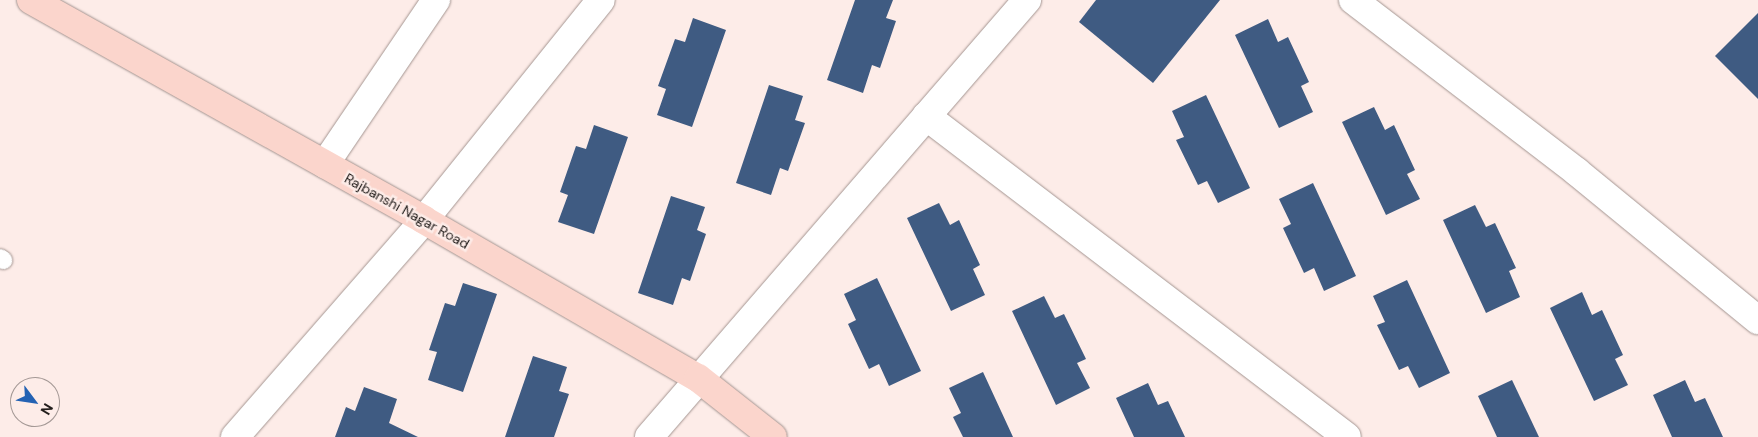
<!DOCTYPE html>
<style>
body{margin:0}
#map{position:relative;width:1758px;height:437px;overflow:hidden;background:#fdece8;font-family:"DM Sans",sans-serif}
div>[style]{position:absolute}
.building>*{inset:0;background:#3f5b82}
.roads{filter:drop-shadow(0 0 1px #a49591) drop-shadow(0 0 1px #a49591)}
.lane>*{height:18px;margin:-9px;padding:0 9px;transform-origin:9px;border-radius:9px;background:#fff}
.street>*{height:28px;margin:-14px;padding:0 14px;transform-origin:14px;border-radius:14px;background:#fff}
.secondary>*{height:28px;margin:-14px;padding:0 14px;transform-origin:14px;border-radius:14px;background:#fbd5cc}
span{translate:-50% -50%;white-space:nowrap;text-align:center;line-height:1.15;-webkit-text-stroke:5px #fdece8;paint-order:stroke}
.street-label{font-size:14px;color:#221d1b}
.north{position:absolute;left:10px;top:377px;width:50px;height:50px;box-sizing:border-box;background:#fdece8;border:1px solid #a59996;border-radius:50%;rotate:121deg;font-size:14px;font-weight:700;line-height:20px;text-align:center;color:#221d1b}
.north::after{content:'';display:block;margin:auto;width:18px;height:22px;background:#2462b3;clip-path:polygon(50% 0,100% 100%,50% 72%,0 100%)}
</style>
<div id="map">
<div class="building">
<div style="clip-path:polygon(855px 0,893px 0,886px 18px,896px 21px,880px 68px,872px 65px,863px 93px,827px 80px)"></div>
<div style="clip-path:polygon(1096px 0,1220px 0,1153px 83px,1079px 22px)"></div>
<div style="clip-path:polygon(1758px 13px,1758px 99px,1715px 56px)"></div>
<div style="clip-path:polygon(693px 18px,726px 30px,692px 127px,657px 115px,666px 89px,658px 86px,675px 39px,685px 42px)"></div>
<div style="clip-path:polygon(1268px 19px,1278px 42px,1288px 37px,1309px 82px,1301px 86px,1313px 112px,1279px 128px,1235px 35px)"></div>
<div style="clip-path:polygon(769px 85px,803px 96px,795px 120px,805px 123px,788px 171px,780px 168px,771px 195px,736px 183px)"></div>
<div style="clip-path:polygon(1206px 95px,1250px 188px,1218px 203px,1207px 181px,1198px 185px,1176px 140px,1184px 137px,1172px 111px)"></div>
<div style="clip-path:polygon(1374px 107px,1385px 130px,1394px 125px,1415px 170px,1407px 174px,1420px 199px,1386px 215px,1342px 122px)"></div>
<div style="clip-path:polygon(594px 125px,628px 137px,594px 234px,558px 222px,568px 195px,560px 192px,576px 146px,586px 149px)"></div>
<div style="clip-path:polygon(1313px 183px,1356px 276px,1324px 291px,1314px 268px,1304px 273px,1283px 228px,1291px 224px,1279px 199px)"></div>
<div style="clip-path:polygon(671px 196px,705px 207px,697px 230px,706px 234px,690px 281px,682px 278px,673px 305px,638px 293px)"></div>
<div style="clip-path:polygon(939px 203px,950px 225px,959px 220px,980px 265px,973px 269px,985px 295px,951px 311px,907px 218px)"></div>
<div style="clip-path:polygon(1475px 205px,1486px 227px,1495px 223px,1516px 268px,1509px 271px,1520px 297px,1486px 313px,1443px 220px)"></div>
<div style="clip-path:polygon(877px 278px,921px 371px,889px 386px,879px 364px,869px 369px,848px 324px,856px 320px,844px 294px)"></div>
<div style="clip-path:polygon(1407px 280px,1450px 373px,1419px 388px,1408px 366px,1399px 370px,1377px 325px,1385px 322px,1373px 296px)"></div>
<div style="clip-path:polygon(463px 283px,497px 294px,463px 392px,428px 380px,437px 352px,429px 350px,445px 303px,455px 306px)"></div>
<div style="clip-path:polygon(1582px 292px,1592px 315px,1602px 310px,1623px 355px,1615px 359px,1628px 385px,1594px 401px,1550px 308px)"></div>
<div style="clip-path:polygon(1044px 296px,1055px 318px,1064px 314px,1086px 359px,1077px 363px,1090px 388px,1056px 405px,1012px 311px)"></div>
<div style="clip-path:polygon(533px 356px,567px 367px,559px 391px,569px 394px,554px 437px,505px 437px)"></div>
<div style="clip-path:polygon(983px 372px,1013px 437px,963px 437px,953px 417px,961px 413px,949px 388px)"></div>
<div style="clip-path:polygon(1512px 380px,1539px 437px,1497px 437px,1478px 396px)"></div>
<div style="clip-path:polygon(1685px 380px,1695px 402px,1705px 398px,1723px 437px,1672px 437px,1653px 395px)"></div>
<div style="clip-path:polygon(1148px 383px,1158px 405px,1168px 401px,1185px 437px,1134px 437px,1116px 398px)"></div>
<div style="clip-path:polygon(364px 387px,397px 399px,389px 423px,418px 437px,335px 437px,346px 407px,355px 411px)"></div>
</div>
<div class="roads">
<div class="lane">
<div style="left:0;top:258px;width:4px;rotate:34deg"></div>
</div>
<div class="street">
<div style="left:1353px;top:0;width:282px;rotate:37.5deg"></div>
<div style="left:1577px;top:172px;width:234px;rotate:39.3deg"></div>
<div style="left:926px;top:116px;width:529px;rotate:37.32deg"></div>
<div style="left:325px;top:164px;width:198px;rotate:-55.9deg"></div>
<div style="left:235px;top:437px;width:288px;rotate:-48.9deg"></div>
<div style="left:424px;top:220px;width:282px;rotate:-51.2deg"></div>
<div style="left:649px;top:437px;width:578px;rotate:-49.14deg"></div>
</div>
<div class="secondary">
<div style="left:31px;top:0;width:450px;rotate:29.2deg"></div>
<div style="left:424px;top:220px;width:316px;rotate:30deg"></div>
<div style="left:698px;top:378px;width:95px;rotate:38.2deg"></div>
</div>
</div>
<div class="street-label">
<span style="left:407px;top:211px;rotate:29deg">Rajbanshi Nagar Road</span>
</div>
<div class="north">N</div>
</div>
